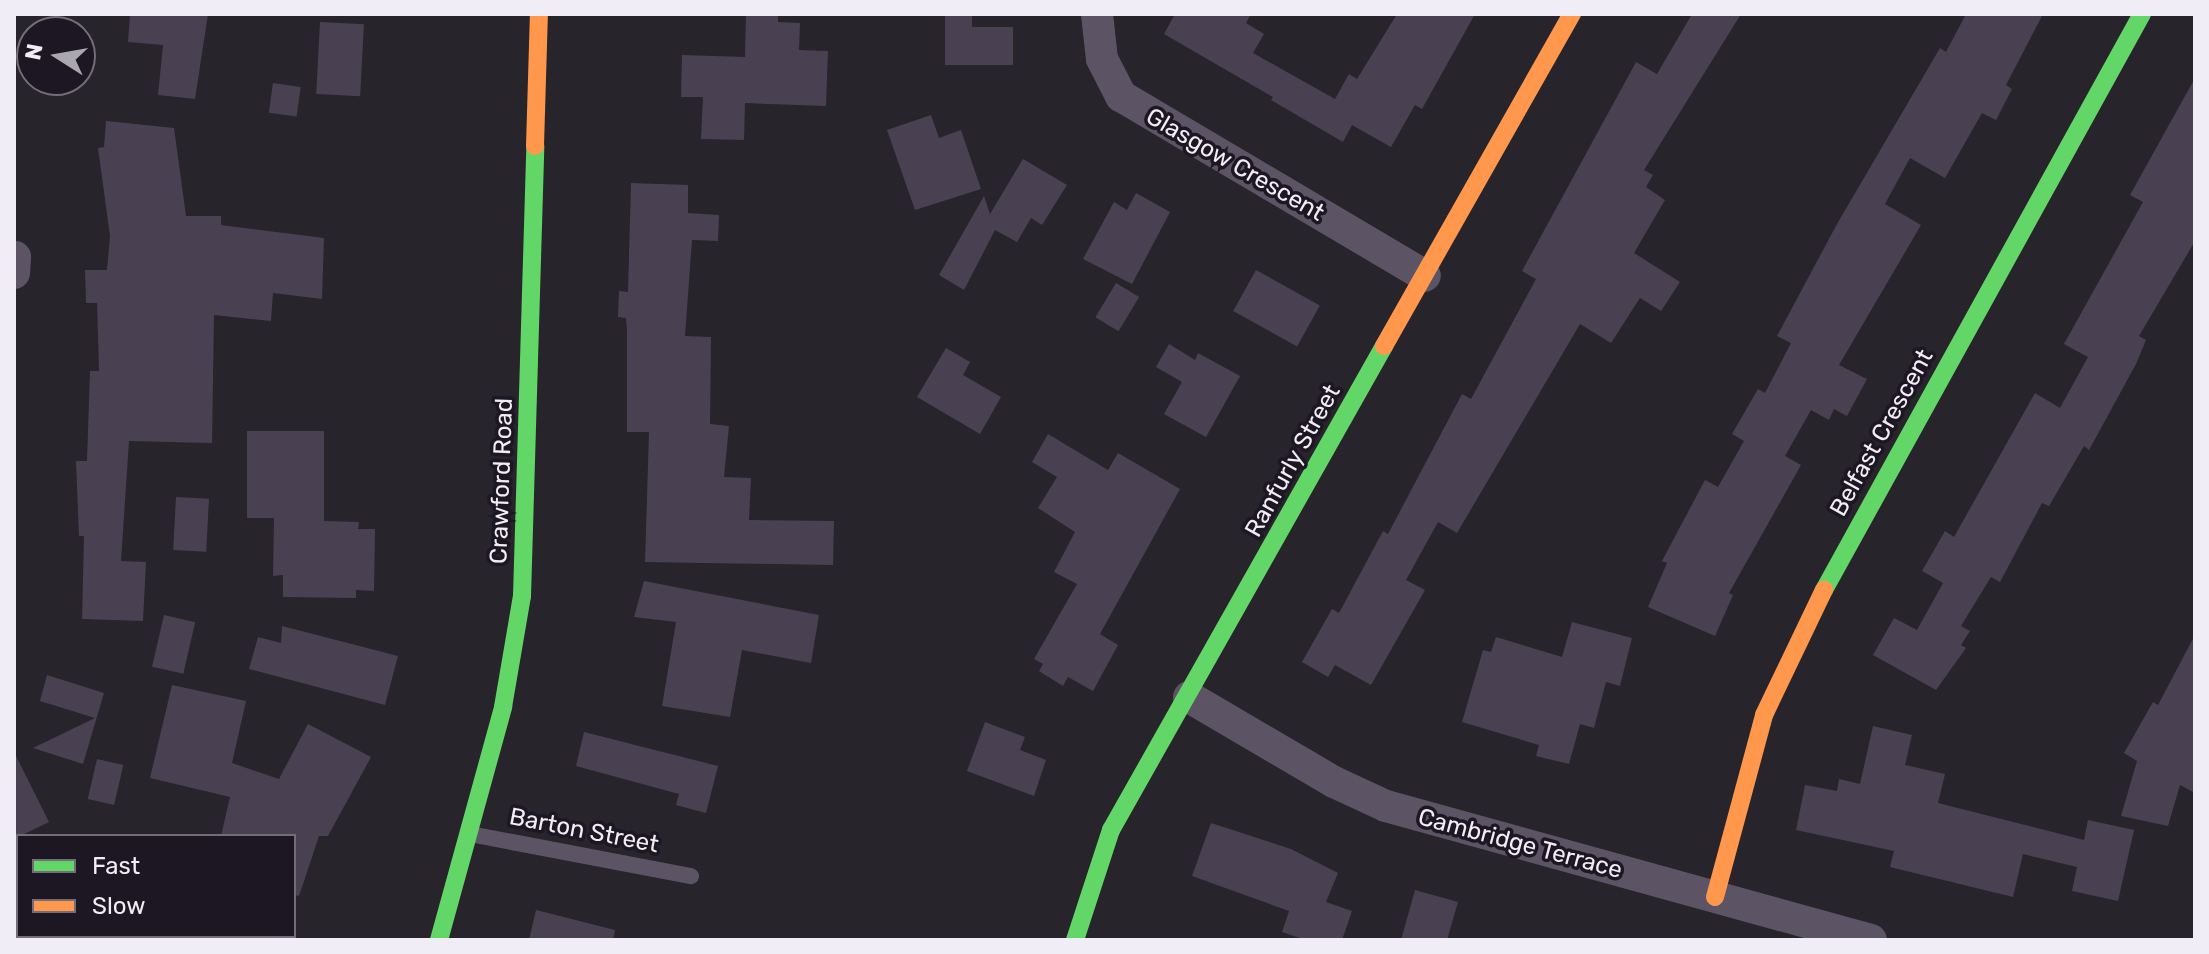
<!DOCTYPE html>
<style>
body{margin:0}
#map{position:relative;width:2209px;height:954px;overflow:hidden;background:#27242b;font-family:Rubik,sans-serif}
div>[style]{position:absolute}
.building>*{inset:0;background:#494152;transform-origin:0 0}
.lane>*{height:16px;margin:-8px;padding:0 8px;transform-origin:8px;border-radius:8px;background:#5c5464}
.street>*{height:32px;margin:-16px;padding:0 16px;transform-origin:16px;border-radius:16px;background:#5c5464}
.fast>*{height:18px;margin:-9px;padding:0 9px;transform-origin:9px;border-radius:9px;background:#63d668}
.slow>*{height:18px;margin:-9px;padding:0 9px;transform-origin:9px;border-radius:9px;background:#ff974d}
span{translate:-50% -50%;white-space:nowrap;text-align:center;line-height:1.15;-webkit-text-stroke:7px #1d1724;paint-order:stroke}
.street-label{font-size:24px;color:#f1edf6}
.frame{position:absolute;inset:0;border:16px solid #f1edf6;pointer-events:none}
.legend{position:absolute;left:16px;top:834px;width:280px;height:104px;box-sizing:border-box;background:#1d1724;border:2px solid #726d78;margin:0;padding:10px 14px;list-style:none;font-size:24px;color:#f1edf6}
.legend li{display:flex;align-items:center;gap:16px;height:40px}
.legend b{width:40px;border:2px solid #726d78}
.north{position:absolute;left:16px;top:16px;width:80px;height:80px;box-sizing:border-box;background:#1d1724;border:2px solid #726d78;border-radius:50%;rotate:281deg;font-size:22px;font-weight:700;line-height:32px;text-align:center;color:#f1edf6}
.north::after{content:'';display:block;margin:auto;width:28px;height:36px;background:#aaa7af;clip-path:polygon(50% 0,100% 100%,50% 72%,0 100%)}
</style>
<div id="map">
<div class="building">
<div style="clip-path:polygon(130px 14px,208px 14px,195px 99px,158px 95px,163px 45px,128px 42px)"></div>
<div style="clip-path:polygon(746px 14px,778px 14px,778px 22px,800px 23px,799px 50px,828px 51px,826px 106px,745px 103px,744px 140px,701px 139px,703px 97px,681px 97px,682px 55px,745px 57px)"></div>
<div style="clip-path:polygon(1175px 14px,1251px 14px,1246px 23px,1264px 34px,1253px 53px,1335px 99px,1349px 74px,1357px 79px,1397px 14px,1475px 14px,1422px 109px,1415px 105px,1391px 147px,1352px 125px,1343px 142px,1271px 100px,1273px 97px,1164px 34px)"></div>
<div style="clip-path:polygon(1692px 14px,1741px 14px,1644px 170px,1653px 175px,1646px 187px,1665px 200px,1634px 253px,1680px 282px,1661px 311px,1640px 298px,1611px 343px,1580px 324px,1457px 533px,1438px 522px,1406px 580px,1425px 590px,1371px 685px,1335px 665px,1328px 677px,1302px 662px,1332px 609px,1339px 613px,1383px 531px,1388px 534px,1462px 394px,1471px 399px,1536px 279px,1522px 271px,1636px 62px,1657px 74px)"></div>
<div style="clip-path:polygon(1966px 14px,2043px 14px,2006px 85px,2012px 89px,1996px 120px,1982px 113px,1945px 178px,1910px 158px,1885px 204px,1921px 225px,1839px 365px,1867px 379px,1847px 416px,1834px 409px,1829px 420px,1811px 410px,1785px 456px,1801px 465px,1729px 593px,1733px 595px,1715px 636px,1648px 607px,1667px 563px,1662px 561px,1705px 480px,1718px 487px,1744px 441px,1732px 434px,1758px 389px,1765px 393px,1791px 343px,1777px 336px,1837px 224px,1940px 48px,1946px 52px)"></div>
<div style="clip-path:polygon(945px 16px,972px 16px,972px 27px,1013px 27px,1013px 65px,945px 65px)"></div>
<div style="left:320px;top:22px;width:44px;height:72px;rotate:3deg"></div>
<div style="clip-path:polygon(2195px 78px,2195px 241px,2139px 336px,2146px 340px,2136px 364px,2089px 450px,2084px 446px,2049px 506px,2042px 503px,2000px 582px,1991px 577px,1961px 626px,1970px 631px,1961px 645px,1966px 648px,1936px 690px,1873px 655px,1894px 618px,1917px 630px,1943px 583px,1922px 571px,1945px 531px,1954px 537px,2035px 393px,2060px 408px,2088px 357px,2064px 344px,2143px 202px,2130px 195px)"></div>
<div style="left:273px;top:83px;width:28px;height:30px;rotate:8deg"></div>
<div style="clip-path:polygon(931px 115px,939px 138px,961px 130px,981px 189px,915px 210px,887px 130px)"></div>
<div style="clip-path:polygon(106px 121px,174px 128px,186px 216px,221px 216px,221px 225px,324px 238px,322px 299px,273px 293px,271px 321px,214px 315px,212px 443px,129px 441px,121px 561px,146px 562px,143px 621px,82px 619px,84px 536px,79px 536px,76px 461px,87px 461px,90px 371px,99px 371px,97px 303px,86px 303px,85px 270px,107px 270px,110px 236px,98px 148px,104px 147px)"></div>
<div style="clip-path:polygon(1023px 159px,1067px 185px,1042px 225px,1031px 218px,1017px 242px,995px 230px,964px 290px,939px 275px,984px 196px,990px 214px)"></div>
<div style="clip-path:polygon(631px 183px,688px 185px,688px 213px,719px 215px,718px 241px,692px 240px,685px 336px,711px 337px,710px 424px,729px 426px,724px 477px,751px 478px,749px 520px,834px 521px,833px 565px,645px 562px,649px 432px,627px 432px,627px 330px,626px 318px,618px 317px,619px 291px,628px 292px)"></div>
<div style="clip-path:polygon(1136px 193px,1170px 212px,1132px 284px,1083px 259px,1114px 202px,1127px 210px)"></div>
<div style="left:1256px;top:270px;width:73px;height:47px;rotate:29deg"></div>
<div style="left:1116px;top:283px;width:27px;height:40px;rotate:31deg"></div>
<div style="clip-path:polygon(1169px 344px,1195px 360px,1198px 353px,1240px 376px,1206px 437px,1164px 414px,1182px 382px,1156px 367px)"></div>
<div style="clip-path:polygon(946px 348px,970px 362px,963px 375px,1001px 397px,980px 434px,917px 397px)"></div>
<div style="clip-path:polygon(247px 431px,324px 431px,324px 521px,359px 522px,358px 529px,375px 529px,374px 591px,356px 590px,356px 598px,283px 597px,283px 575px,273px 576px,274px 518px,247px 518px)"></div>
<div style="clip-path:polygon(1048px 434px,1108px 470px,1118px 453px,1180px 489px,1100px 634px,1118px 645px,1093px 691px,1068px 677px,1063px 686px,1039px 671px,1043px 664px,1034px 659px,1077px 584px,1054px 572px,1075px 532px,1038px 508px,1057px 477px,1032px 462px)"></div>
<div style="left:176px;top:497px;width:33px;height:53px;rotate:3deg"></div>
<div style="clip-path:polygon(644px 581px,819px 615px,811px 663px,742px 650px,730px 717px,662px 706px,676px 622px,634px 617px)"></div>
<div style="left:164px;top:615px;width:32px;height:53px;rotate:13deg"></div>
<div style="clip-path:polygon(1572px 622px,1632px 638px,1620px 686px,1606px 682px,1594px 728px,1580px 724px,1569px 764px,1536px 756px,1539px 745px,1462px 722px,1483px 650px,1491px 652px,1496px 637px,1562px 657px)"></div>
<div style="clip-path:polygon(282px 626px,398px 656px,385px 705px,249px 669px,258px 637px,281px 643px)"></div>
<div style="clip-path:polygon(2195px 635px,2195px 793px,2180px 785px,2168px 826px,2121px 816px,2137px 761px,2124px 753px,2153px 702px,2158px 705px)"></div>
<div style="clip-path:polygon(47px 675px,104px 693px,83px 764px,33px 748px,95px 718px,40px 701px)"></div>
<div style="clip-path:polygon(172px 685px,246px 701px,232px 763px,279px 779px,308px 724px,371px 757px,328px 836px,319px 836px,299px 896px,294px 895px,294px 836px,221px 836px,230px 797px,150px 778px)"></div>
<div style="clip-path:polygon(985px 722px,1025px 737px,1020px 750px,1046px 760px,1034px 796px,967px 771px)"></div>
<div style="clip-path:polygon(1873px 726px,1912px 735px,1905px 765px,1945px 774px,1938px 803px,2084px 840px,2088px 820px,2134px 830px,2118px 901px,2072px 891px,2077px 867px,2023px 854px,2013px 897px,1890px 867px,1894px 851px,1796px 830px,1805px 785px,1837px 791px,1839px 779px,1860px 784px)"></div>
<div style="clip-path:polygon(584px 732px,718px 766px,706px 813px,676px 805px,679px 794px,576px 766px)"></div>
<div style="clip-path:polygon(14px 752px,49px 822px,14px 839px)"></div>
<div style="left:97px;top:759px;width:27px;height:41px;rotate:13deg"></div>
<div style="clip-path:polygon(1211px 823px,1291px 849px,1338px 873px,1326px 902px,1352px 911px,1342px 940px,1306px 940px,1282px 932px,1289px 911px,1192px 876px)"></div>
<div style="clip-path:polygon(1415px 890px,1458px 902px,1447px 940px,1401px 940px)"></div>
<div style="clip-path:polygon(536px 910px,615px 930px,613px 940px,529px 940px)"></div>
</div>
<div class="lane">
<div style="left:470px;top:834px;width:225px;rotate:10.8deg"></div>
</div>
<div class="street">
<div style="left:1097px;top:14px;width:45px;rotate:83.7deg"></div>
<div style="left:1102px;top:59px;width:42px;rotate:62.8deg"></div>
<div style="left:1121px;top:96px;width:353px;rotate:30.6deg"></div>
<div style="left:14px;top:273px;width:16px;rotate:-86deg"></div>
<div style="left:1189px;top:697px;width:168px;rotate:30.4deg"></div>
<div style="left:1334px;top:782px;width:57px;rotate:24.8deg"></div>
<div style="left:1386px;top:806px;width:503px;rotate:15.44deg"></div>
</div>
<div class="fast">
<div style="left:1824px;top:590px;width:658px;rotate:-61.1deg"></div>
<div style="left:439px;top:940px;width:242px;rotate:-74.6deg"></div>
<div style="left:503px;top:707px;width:113px;rotate:-80.3deg"></div>
<div style="left:522px;top:596px;width:450px;rotate:-88.3deg"></div>
<div style="left:1075px;top:940px;width:116px;rotate:-71.9deg"></div>
<div style="left:1111px;top:830px;width:556px;rotate:-60.57deg"></div>
</div>
<div class="slow">
<div style="left:535px;top:146px;width:132px;rotate:-88.3deg"></div>
<div style="left:1384px;top:346px;width:382px;rotate:-60.5deg"></div>
<div style="left:1715px;top:897px;width:188px;rotate:-74.9deg"></div>
<div style="left:1764px;top:715px;width:139px;rotate:-64.4deg"></div>
</div>
<div class="street-label">
<span style="left:1235px;top:165px;rotate:30deg">Glasgow Crescent</span>
<span style="left:1882px;top:433px;rotate:-61deg">Belfast Crescent</span>
<span style="left:1293px;top:461px;rotate:-61deg">Ranfurly Street</span>
<span style="left:502px;top:481px;rotate:-88deg">Crawford Road</span>
<span style="left:584px;top:831px;rotate:11deg">Barton Street</span>
<span style="left:1520px;top:844px;rotate:15deg">Cambridge Terrace</span>
</div>
<div class="frame"></div>
<ul class="legend">
<li><b style="height:10px;background:#63d668"></b>Fast</li>
<li><b style="height:10px;background:#ff974d"></b>Slow</li>
</ul>
<div class="north">N</div>
</div>
